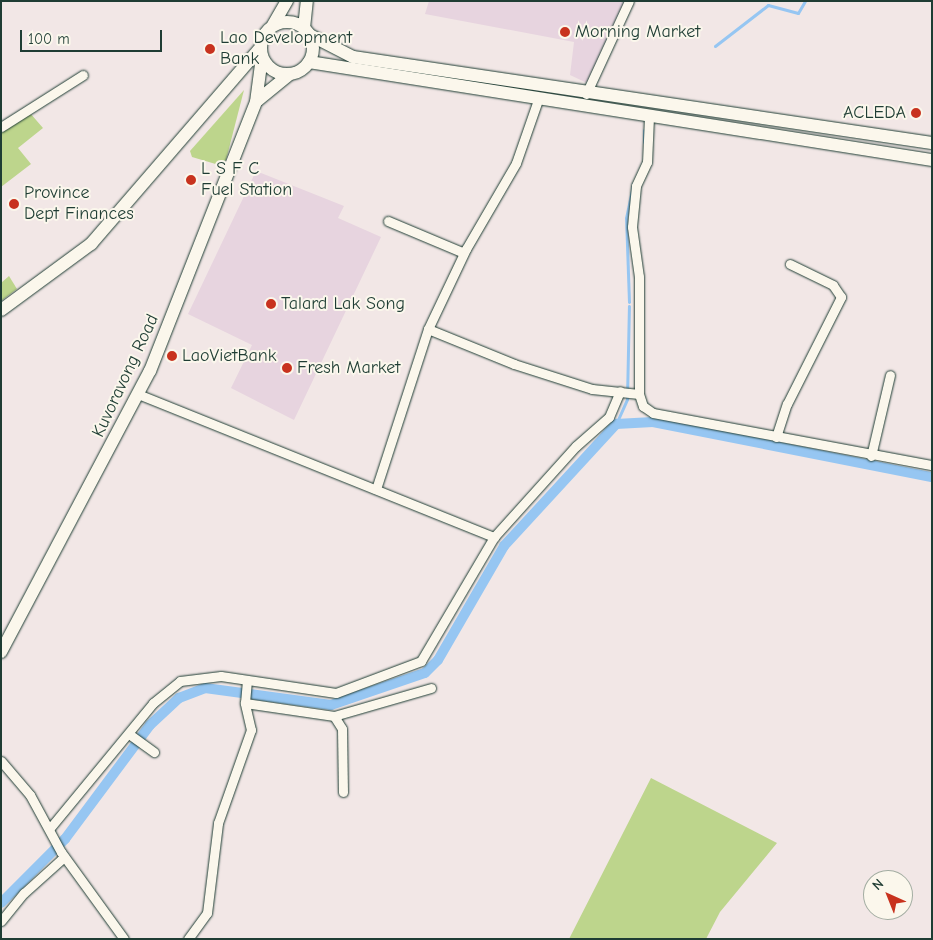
<!DOCTYPE html>
<style>
body{margin:0}
#map{position:relative;width:933px;height:940px;overflow:hidden;background:#f2e7e6;font-family:"Comic Neue",sans-serif}
div>[style]{position:absolute}
.built>*{inset:0;background:#e7d4df}
.green>*{inset:0;background:#bdd58c}
.stream>*{height:3px;margin:-1.5px;padding:0 1.5px;transform-origin:1.5px;border-radius:1.5px;background:#96c6f2}
.canal>*{height:10px;margin:-5px;padding:0 5px;transform-origin:5px;border-radius:5px;background:#96c6f2}
.roads{filter:drop-shadow(0 0 1px #1f3d34) drop-shadow(0 0 1px #1f3d34)}
.street>*{height:9px;margin:-4.5px;padding:0 4.5px;transform-origin:4.5px;border-radius:4.5px;background:#fbf7ec}
.secondary>*{height:12px;margin:-6px;padding:0 6px;transform-origin:6px;border-radius:6px;background:#fbf7ec}
.secondary>.ring{margin:-6px;padding:0;box-sizing:content-box;background:none;border:12px solid #fbf7ec;border-radius:50%}
.dots>*{width:14px;height:14px;translate:-50% -50%;box-sizing:border-box;border:2px solid #fbf7ec;border-radius:50%}
span{translate:-50% -50%;white-space:nowrap;text-align:center;line-height:1.15;-webkit-text-stroke:4px #fbf7ec;paint-order:stroke}
.poi-label{font-size:18px;color:#1f3d34}
.left{translate:0 -50%;text-align:left}
.right{translate:-100% -50%;text-align:right}
.street-label{font-size:18px;color:#1f3d34}
.frame{position:absolute;inset:0;border:2px solid #1f3d34;pointer-events:none}
.north{position:absolute;left:863px;top:870px;width:50px;height:50px;box-sizing:border-box;background:#fbf7ec;border:1px solid #a3ada2;border-radius:50%;rotate:316deg;font-size:14px;font-weight:700;line-height:20px;text-align:center;color:#1f3d34}
.north::after{content:'';display:block;margin:auto;width:18px;height:22px;background:#c8321e;clip-path:polygon(50% 0,100% 100%,50% 72%,0 100%)}
.scale{position:absolute;left:20px;top:30px;width:142px;height:22px;box-sizing:border-box;border:2px solid #1f3d34;border-top:0;padding-left:6px;font-size:15px;line-height:18px;white-space:nowrap;color:#1f3d34;-webkit-text-stroke:4px #fbf7ec;paint-order:stroke}
</style>
<div id="map">
<div class="built">
<div style="clip-path:polygon(429px 1px,625px 1px,587px 83px,570px 75px,574px 42px,425px 14px)"></div>
<div style="clip-path:polygon(256px 171px,344px 206px,338px 218px,381px 237px,294px 420px,231px 388px,252px 345px,188px 314px)"></div>
</div>
<div class="green">
<div style="clip-path:polygon(244px 90px,226px 160px,219px 165px,192px 157px,190px 151px)"></div>
<div style="clip-path:polygon(30px 113px,43px 128px,18px 148px,31px 164px,1px 187px,1px 130px)"></div>
<div style="clip-path:polygon(9px 276px,17px 289px,1px 301px,1px 283px)"></div>
<div style="clip-path:polygon(651px 778px,777px 843px,720px 912px,706px 939px,569px 939px)"></div>
</div>
<div class="stream">
<div style="left:715px;top:46px;width:67px;rotate:-37.7deg"></div>
<div style="left:768px;top:5px;width:31px;rotate:15deg"></div>
<div style="left:798px;top:13px;width:14px;rotate:-60deg"></div>
<div style="left:644px;top:142px;width:12px;rotate:-90deg"></div>
<div style="left:629px;top:302px;width:84px;rotate:-92deg"></div>
<div style="left:626px;top:218px;width:35px;rotate:-78deg"></div>
<div style="left:616px;top:424px;width:27px;rotate:-66deg"></div>
<div style="left:627px;top:399px;width:93px;rotate:-88.8deg"></div>
</div>
<div class="canal">
<div style="left:1px;top:903px;width:91px;rotate:-45deg"></div>
<div style="left:65px;top:839px;width:142px;rotate:-53.3deg"></div>
<div style="left:150px;top:725px;width:40px;rotate:-43deg"></div>
<div style="left:179px;top:698px;width:28px;rotate:-21deg"></div>
<div style="left:205px;top:688px;width:127px;rotate:7.7deg"></div>
<div style="left:331px;top:705px;width:99px;rotate:-18.8deg"></div>
<div style="left:425px;top:673px;width:18px;rotate:-45deg"></div>
<div style="left:438px;top:660px;width:132px;rotate:-59.9deg"></div>
<div style="left:504px;top:546px;width:166px;rotate:-47.4deg"></div>
<div style="left:616px;top:424px;width:37px;rotate:-3deg"></div>
<div style="left:653px;top:422px;width:284px;rotate:11.2deg"></div>
</div>
<div class="roads">
<div class="street">
<div style="left:586px;top:94px;width:102px;rotate:-65.2deg"></div>
<div style="left:649px;top:117px;width:45px;rotate:92.5deg"></div>
<div style="left:647px;top:162px;width:26px;rotate:115deg"></div>
<div style="left:636px;top:186px;width:41px;rotate:95.6deg"></div>
<div style="left:632px;top:227px;width:50px;rotate:82deg"></div>
<div style="left:639px;top:277px;width:117px;rotate:90deg"></div>
<div style="left:639px;top:394px;width:13px;rotate:72deg"></div>
<div style="left:643px;top:406px;width:12px;rotate:35deg"></div>
<div style="left:653px;top:413px;width:284px;rotate:10.6deg"></div>
<div style="left:1px;top:127px;width:97px;rotate:-32.4deg"></div>
<div style="left:388px;top:221px;width:82px;rotate:22.8deg"></div>
<div style="left:428px;top:329px;width:93px;rotate:22.1deg"></div>
<div style="left:514px;top:364px;width:82px;rotate:17.8deg"></div>
<div style="left:592px;top:389px;width:47px;rotate:6.1deg"></div>
<div style="left:138px;top:394px;width:384px;rotate:21.9deg"></div>
<div style="left:776px;top:437px;width:35px;rotate:-72deg"></div>
<div style="left:787px;top:404px;width:120px;rotate:-63.2deg"></div>
<div style="left:841px;top:297px;width:14px;rotate:-124deg"></div>
<div style="left:833px;top:285px;width:48px;rotate:-154deg"></div>
<div style="left:871px;top:456px;width:83px;rotate:-76.8deg"></div>
<div style="left:376px;top:489px;width:168px;rotate:-72deg"></div>
<div style="left:428px;top:329px;width:89px;rotate:-64.6deg"></div>
<div style="left:466px;top:249px;width:99px;rotate:-59.8deg"></div>
<div style="left:516px;top:163px;width:67px;rotate:-70.8deg"></div>
<div style="left:245px;top:703px;width:90px;rotate:8.3deg"></div>
<div style="left:334px;top:716px;width:101px;rotate:-16.1deg"></div>
<div style="left:334px;top:716px;width:15px;rotate:58deg"></div>
<div style="left:342px;top:729px;width:63px;rotate:89.1deg"></div>
<div style="left:129px;top:734px;width:31px;rotate:36deg"></div>
<div style="left:1px;top:761px;width:45px;rotate:49.5deg"></div>
<div style="left:30px;top:795px;width:65px;rotate:61.5deg"></div>
<div style="left:61px;top:852px;width:107px;rotate:54.1deg"></div>
<div style="left:50px;top:828px;width:162px;rotate:-50.5deg"></div>
<div style="left:153px;top:703px;width:35px;rotate:-39deg"></div>
<div style="left:180px;top:681px;width:41px;rotate:-7deg"></div>
<div style="left:221px;top:676px;width:116px;rotate:8.4deg"></div>
<div style="left:336px;top:693px;width:91px;rotate:-20.6deg"></div>
<div style="left:421px;top:661px;width:144px;rotate:-59.5deg"></div>
<div style="left:494px;top:537px;width:122px;rotate:-48deg"></div>
<div style="left:576px;top:446px;width:44px;rotate:-41.3deg"></div>
<div style="left:609px;top:417px;width:28px;rotate:-67deg"></div>
<div style="left:1px;top:921px;width:36px;rotate:-51deg"></div>
<div style="left:24px;top:893px;width:54px;rotate:-42deg"></div>
<div style="left:188px;top:939px;width:32px;rotate:-54deg"></div>
<div style="left:207px;top:913px;width:91px;rotate:-83deg"></div>
<div style="left:218px;top:823px;width:99px;rotate:-70.5deg"></div>
<div style="left:251px;top:730px;width:28px;rotate:-103deg"></div>
<div style="left:245px;top:703px;width:23px;rotate:-85deg"></div>
</div>
<div class="secondary">
<div class="ring" style="left:261px;top:22px;width:40px;height:40px"></div>
<div style="left:273px;top:25px;width:28px;rotate:-60deg"></div>
<div style="left:304px;top:28px;width:27px;rotate:-84deg"></div>
<div style="left:310px;top:35px;width:48px;rotate:27.1deg"></div>
<div style="left:353px;top:57px;width:585px;rotate:8.45deg"></div>
<div style="left:309px;top:62px;width:631px;rotate:8.94deg"></div>
<div style="left:258px;top:100px;width:41px;rotate:-39.1deg"></div>
<div style="left:1px;top:310px;width:112px;rotate:-36.3deg"></div>
<div style="left:91px;top:244px;width:259px;rotate:-49.2deg"></div>
<div style="left:1px;top:652px;width:318px;rotate:-62.1deg"></div>
<div style="left:150px;top:371px;width:289px;rotate:-68.5deg"></div>
<div style="left:256px;top:102px;width:45px;rotate:-82.4deg"></div>
</div>
</div>
<div class="dots">
<div style="left:565px;top:32px;background:#c8321e"></div>
<div style="left:210px;top:49px;background:#c8321e"></div>
<div style="left:916px;top:113px;background:#c8321e"></div>
<div style="left:191px;top:180px;background:#c8321e"></div>
<div style="left:14px;top:204px;background:#c8321e"></div>
<div style="left:271px;top:304px;background:#c8321e"></div>
<div style="left:172px;top:356px;background:#c8321e"></div>
<div style="left:287px;top:368px;background:#c8321e"></div>
</div>
<div class="poi-label">
<span class="left" style="left:575px;top:32px">Morning Market</span>
<span class="left" style="left:220px;top:49px">Lao Development<br>Bank</span>
<span class="right" style="left:906px;top:113px">ACLEDA</span>
<span class="left" style="left:201px;top:180px">L S F C<br>Fuel Station</span>
<span class="left" style="left:24px;top:204px">Province<br>Dept Finances</span>
<span class="left" style="left:281px;top:304px">Talard Lak Song</span>
<span class="left" style="left:182px;top:356px">LaoVietBank</span>
<span class="left" style="left:297px;top:368px">Fresh Market</span>
</div>
<div class="street-label">
<span style="left:126px;top:376px;rotate:-65deg">Kuvoravong Road</span>
</div>
<div class="frame"></div>
<div class="north">N</div>
<div class="scale">100 m</div>
</div>
